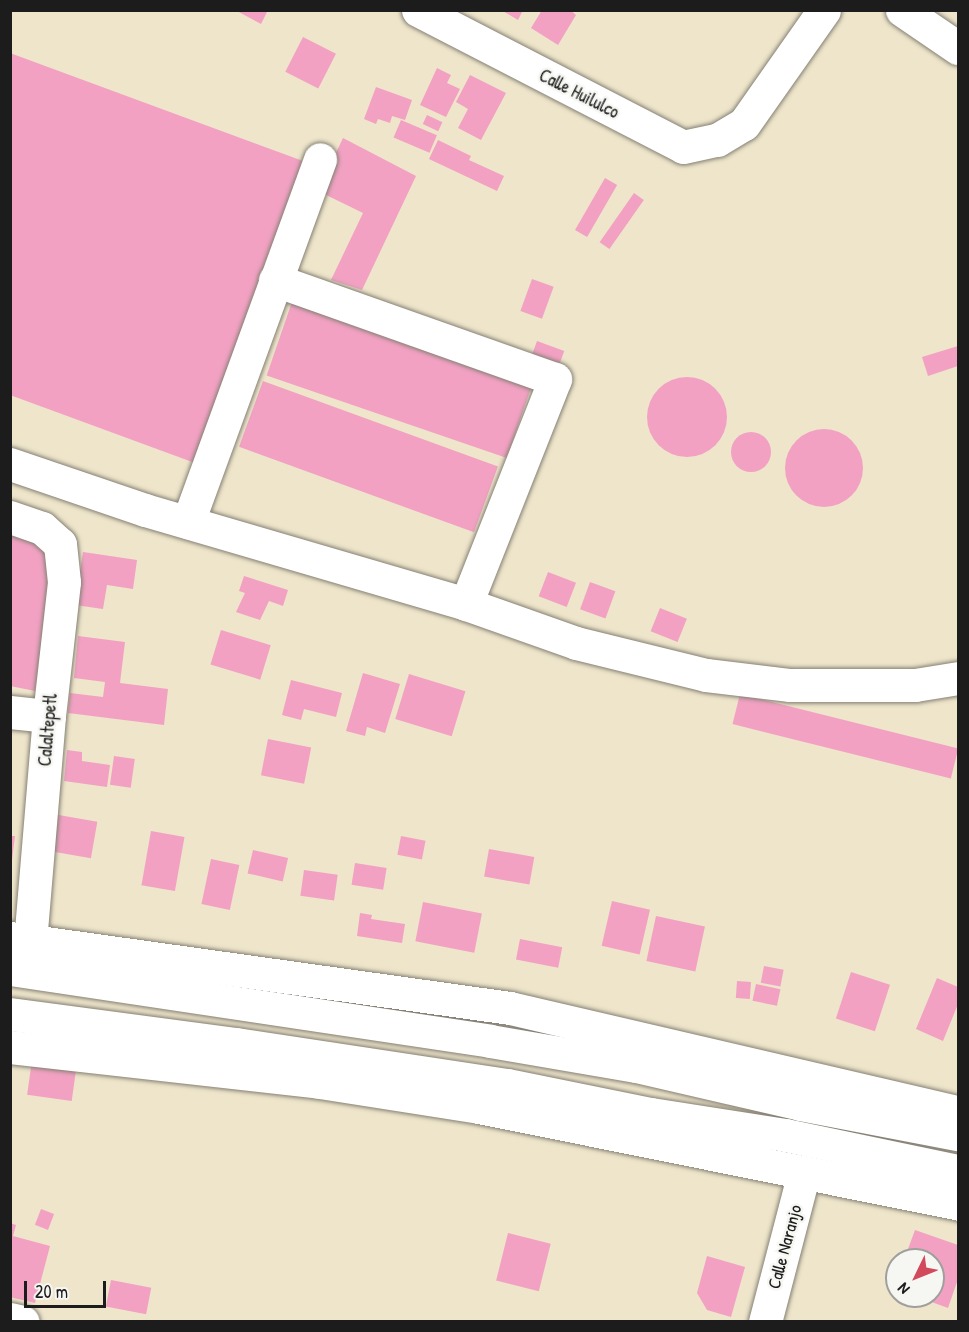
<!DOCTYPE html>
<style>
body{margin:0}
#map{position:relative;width:969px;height:1332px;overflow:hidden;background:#eee5cb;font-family:"Patrick Hand",sans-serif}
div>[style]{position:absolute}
.building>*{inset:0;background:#f2a1c3;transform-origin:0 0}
.round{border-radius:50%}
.roads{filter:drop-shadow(0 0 2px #858074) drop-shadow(0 0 2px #858074)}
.minor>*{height:33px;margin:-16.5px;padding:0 16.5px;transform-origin:16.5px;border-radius:16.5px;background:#fff}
.major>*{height:33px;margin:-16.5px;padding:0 16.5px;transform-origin:16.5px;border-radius:16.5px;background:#fff}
span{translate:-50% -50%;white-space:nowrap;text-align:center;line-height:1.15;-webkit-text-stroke:5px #f6f6f2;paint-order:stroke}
.street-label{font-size:18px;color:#1c1c1c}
.frame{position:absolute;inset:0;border:12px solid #1c1c1c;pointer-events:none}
.north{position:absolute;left:885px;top:1248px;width:60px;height:60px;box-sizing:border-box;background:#f6f6f2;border:2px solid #9f9f9c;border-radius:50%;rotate:227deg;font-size:16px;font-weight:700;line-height:24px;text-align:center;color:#1c1c1c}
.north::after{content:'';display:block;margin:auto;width:21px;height:27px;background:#d1495b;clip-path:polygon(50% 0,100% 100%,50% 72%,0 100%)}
.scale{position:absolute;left:24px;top:1281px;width:82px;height:27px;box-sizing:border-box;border:3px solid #1c1c1c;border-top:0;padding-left:8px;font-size:18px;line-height:21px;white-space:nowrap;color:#1c1c1c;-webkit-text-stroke:4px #f6f6f2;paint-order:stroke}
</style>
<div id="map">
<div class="building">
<div style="clip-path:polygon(235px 10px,268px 10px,261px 24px)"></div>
<div style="clip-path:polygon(501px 10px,523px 10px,518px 20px)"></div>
<div style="clip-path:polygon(542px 10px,570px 10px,576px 15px,558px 45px,531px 28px)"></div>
<div style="left:303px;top:37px;width:37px;height:39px;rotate:27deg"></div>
<div style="clip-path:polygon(10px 53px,303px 161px,195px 463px,10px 395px)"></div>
<div style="clip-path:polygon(437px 68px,451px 75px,447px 83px,460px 89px,446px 117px,420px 105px)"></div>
<div style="clip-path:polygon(470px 75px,506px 93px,481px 140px,458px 128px,468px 109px,456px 102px)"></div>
<div style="clip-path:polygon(376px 87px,412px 100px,405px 120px,392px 116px,390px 123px,378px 119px,376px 124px,364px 119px)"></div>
<div style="left:427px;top:115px;width:17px;height:10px;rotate:25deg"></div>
<div style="left:401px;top:120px;width:39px;height:19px;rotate:23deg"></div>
<div style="clip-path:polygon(343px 138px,416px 176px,362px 290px,331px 280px,363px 213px,318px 191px)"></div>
<div style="clip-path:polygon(438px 140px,471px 156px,469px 160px,504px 176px,497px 191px,429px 159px)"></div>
<div style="left:605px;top:178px;width:14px;height:60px;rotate:30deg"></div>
<div style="left:634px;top:193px;width:12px;height:60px;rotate:35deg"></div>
<div style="left:532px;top:279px;width:23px;height:34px;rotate:20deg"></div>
<div style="left:294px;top:296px;width:254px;height:84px;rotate:19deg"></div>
<div style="left:537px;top:341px;width:29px;height:18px;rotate:20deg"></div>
<div style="clip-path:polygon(958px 346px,958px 366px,928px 376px,922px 357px)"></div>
<div class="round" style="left:647px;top:377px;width:80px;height:80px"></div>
<div style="left:263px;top:381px;width:250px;height:70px;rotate:20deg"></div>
<div class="round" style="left:785px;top:429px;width:78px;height:78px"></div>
<div class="round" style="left:731px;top:432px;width:40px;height:40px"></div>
<div style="clip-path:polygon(10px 535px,60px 544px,35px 691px,10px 686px)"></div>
<div style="clip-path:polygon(83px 552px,137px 560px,133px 589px,107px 585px,103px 609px,75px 605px)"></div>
<div style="left:548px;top:572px;width:30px;height:26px;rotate:21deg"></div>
<div style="clip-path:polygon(244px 576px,288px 590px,283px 606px,269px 601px,260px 620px,236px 612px,245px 593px,239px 591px)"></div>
<div style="left:590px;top:582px;width:27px;height:29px;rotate:20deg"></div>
<div style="left:660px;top:608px;width:29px;height:25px;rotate:22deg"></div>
<div style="left:221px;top:630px;width:52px;height:36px;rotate:17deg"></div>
<div style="clip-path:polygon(78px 636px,125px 642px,120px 683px,168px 689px,164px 725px,68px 713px,70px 693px,103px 697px,105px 682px,74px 678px)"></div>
<div style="clip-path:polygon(363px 673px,400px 684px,385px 733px,367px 727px,365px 736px,346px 731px)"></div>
<div style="left:409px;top:674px;width:59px;height:47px;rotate:17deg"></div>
<div style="clip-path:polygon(291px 680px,342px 693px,336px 717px,304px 709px,301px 720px,282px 715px)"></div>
<div style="left:740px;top:694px;width:225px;height:31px;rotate:14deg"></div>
<div style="left:268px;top:739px;width:44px;height:37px;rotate:11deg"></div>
<div style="clip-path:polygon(67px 750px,82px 752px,82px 761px,110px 765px,107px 787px,64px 781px)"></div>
<div style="left:114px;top:756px;width:21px;height:29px;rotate:8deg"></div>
<div style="left:53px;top:814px;width:45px;height:37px;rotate:10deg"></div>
<div style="left:151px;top:831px;width:34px;height:55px;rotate:10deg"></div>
<div style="clip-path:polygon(10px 836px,15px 836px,12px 860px,10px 860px)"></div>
<div style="left:401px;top:836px;width:25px;height:19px;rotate:11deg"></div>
<div style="left:489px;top:849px;width:46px;height:28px;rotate:10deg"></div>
<div style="left:253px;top:850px;width:36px;height:24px;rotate:13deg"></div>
<div style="left:211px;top:859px;width:29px;height:46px;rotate:12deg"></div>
<div style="left:355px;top:863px;width:32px;height:22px;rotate:9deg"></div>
<div style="left:304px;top:870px;width:34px;height:26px;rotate:8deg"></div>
<div style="left:612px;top:901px;width:39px;height:46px;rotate:13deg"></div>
<div style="left:423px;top:902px;width:60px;height:40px;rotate:11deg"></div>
<div style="clip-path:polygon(360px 913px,372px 915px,371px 919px,405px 924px,402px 943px,357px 936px)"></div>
<div style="left:656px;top:916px;width:50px;height:46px;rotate:12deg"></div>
<div style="left:520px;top:939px;width:43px;height:21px;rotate:11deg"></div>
<div style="left:764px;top:966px;width:20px;height:17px;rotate:11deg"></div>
<div style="left:851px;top:972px;width:41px;height:49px;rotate:18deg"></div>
<div style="clip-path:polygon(937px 978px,958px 987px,958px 1004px,943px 1041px,916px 1029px)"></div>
<div style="left:737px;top:981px;width:14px;height:17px;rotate:4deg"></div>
<div style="left:756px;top:984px;width:25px;height:17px;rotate:12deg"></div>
<div style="left:32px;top:1060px;width:45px;height:35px;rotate:8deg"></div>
<div style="left:41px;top:1209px;width:14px;height:17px;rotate:21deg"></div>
<div style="clip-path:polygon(10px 1223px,16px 1225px,13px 1236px,50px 1246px,35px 1303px,10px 1297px)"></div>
<div style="clip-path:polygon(915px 1230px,958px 1245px,958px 1279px,948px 1308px,915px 1296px,933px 1296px,933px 1260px,904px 1260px)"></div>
<div style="left:508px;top:1233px;width:44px;height:49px;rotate:14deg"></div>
<div style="clip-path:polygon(707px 1256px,745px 1267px,731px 1317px,707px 1310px,697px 1293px)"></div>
<div style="left:111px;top:1280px;width:41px;height:27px;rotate:11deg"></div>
</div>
<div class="roads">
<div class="minor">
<div style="left:418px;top:10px;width:298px;rotate:27.3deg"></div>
<div style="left:683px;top:147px;width:35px;rotate:-12deg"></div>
<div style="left:717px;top:140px;width:31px;rotate:-31deg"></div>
<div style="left:744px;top:124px;width:139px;rotate:-54.9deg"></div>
<div style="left:902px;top:10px;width:68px;rotate:34.2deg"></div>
<div style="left:275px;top:280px;width:297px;rotate:19.5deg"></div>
<div style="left:555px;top:379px;width:242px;rotate:111.6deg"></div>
<div style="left:10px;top:464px;width:143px;rotate:18.8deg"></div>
<div style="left:145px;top:510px;width:334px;rotate:16.3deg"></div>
<div style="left:466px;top:604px;width:117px;rotate:19.5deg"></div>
<div style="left:576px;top:643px;width:134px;rotate:13.8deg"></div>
<div style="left:706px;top:675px;width:85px;rotate:6.8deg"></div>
<div style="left:790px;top:685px;width:125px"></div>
<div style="left:915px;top:685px;width:44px;rotate:-9.2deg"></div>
<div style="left:10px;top:517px;width:34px;rotate:19deg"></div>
<div style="left:42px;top:528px;width:24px;rotate:42deg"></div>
<div style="left:60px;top:544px;width:38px;rotate:84deg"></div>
<div style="left:64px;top:582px;width:135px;rotate:96.4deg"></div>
<div style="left:49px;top:716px;width:225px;rotate:94.8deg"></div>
<div style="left:188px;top:522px;width:386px;rotate:-70deg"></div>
<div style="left:10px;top:712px;width:39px;rotate:6deg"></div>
<div style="left:10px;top:938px;width:505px;rotate:7.97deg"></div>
<div style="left:510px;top:1008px;width:460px;rotate:13.1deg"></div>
<div style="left:10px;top:1047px;width:312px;rotate:6.4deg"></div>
<div style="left:320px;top:1082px;width:161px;rotate:8.9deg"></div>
<div style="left:479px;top:1107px;width:489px;rotate:11.4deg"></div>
<div style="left:10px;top:1319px;width:13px;rotate:13deg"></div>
<div style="left:765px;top:1322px;width:155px;rotate:-75.4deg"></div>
</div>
<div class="major">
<div style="left:10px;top:969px;width:485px;rotate:8.5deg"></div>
<div style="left:490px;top:1041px;width:148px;rotate:9.7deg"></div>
<div style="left:636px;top:1066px;width:168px;rotate:13deg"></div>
<div style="left:800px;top:1104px;width:161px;rotate:10.8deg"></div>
<div style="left:10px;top:1014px;width:228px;rotate:7.6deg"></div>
<div style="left:236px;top:1044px;width:274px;rotate:8.6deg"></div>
<div style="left:507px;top:1085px;width:147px;rotate:11.4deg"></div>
<div style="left:651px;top:1114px;width:136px;rotate:8.9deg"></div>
<div style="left:785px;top:1135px;width:177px;rotate:11.8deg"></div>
</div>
</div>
<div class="street-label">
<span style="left:579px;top:94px;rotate:27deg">Calle Huilulco</span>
<span style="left:48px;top:730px;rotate:-85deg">Calaltepetl</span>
<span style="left:785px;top:1247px;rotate:-75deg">Calle Naranjo</span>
</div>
<div class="frame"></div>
<div class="north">N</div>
<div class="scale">20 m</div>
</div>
